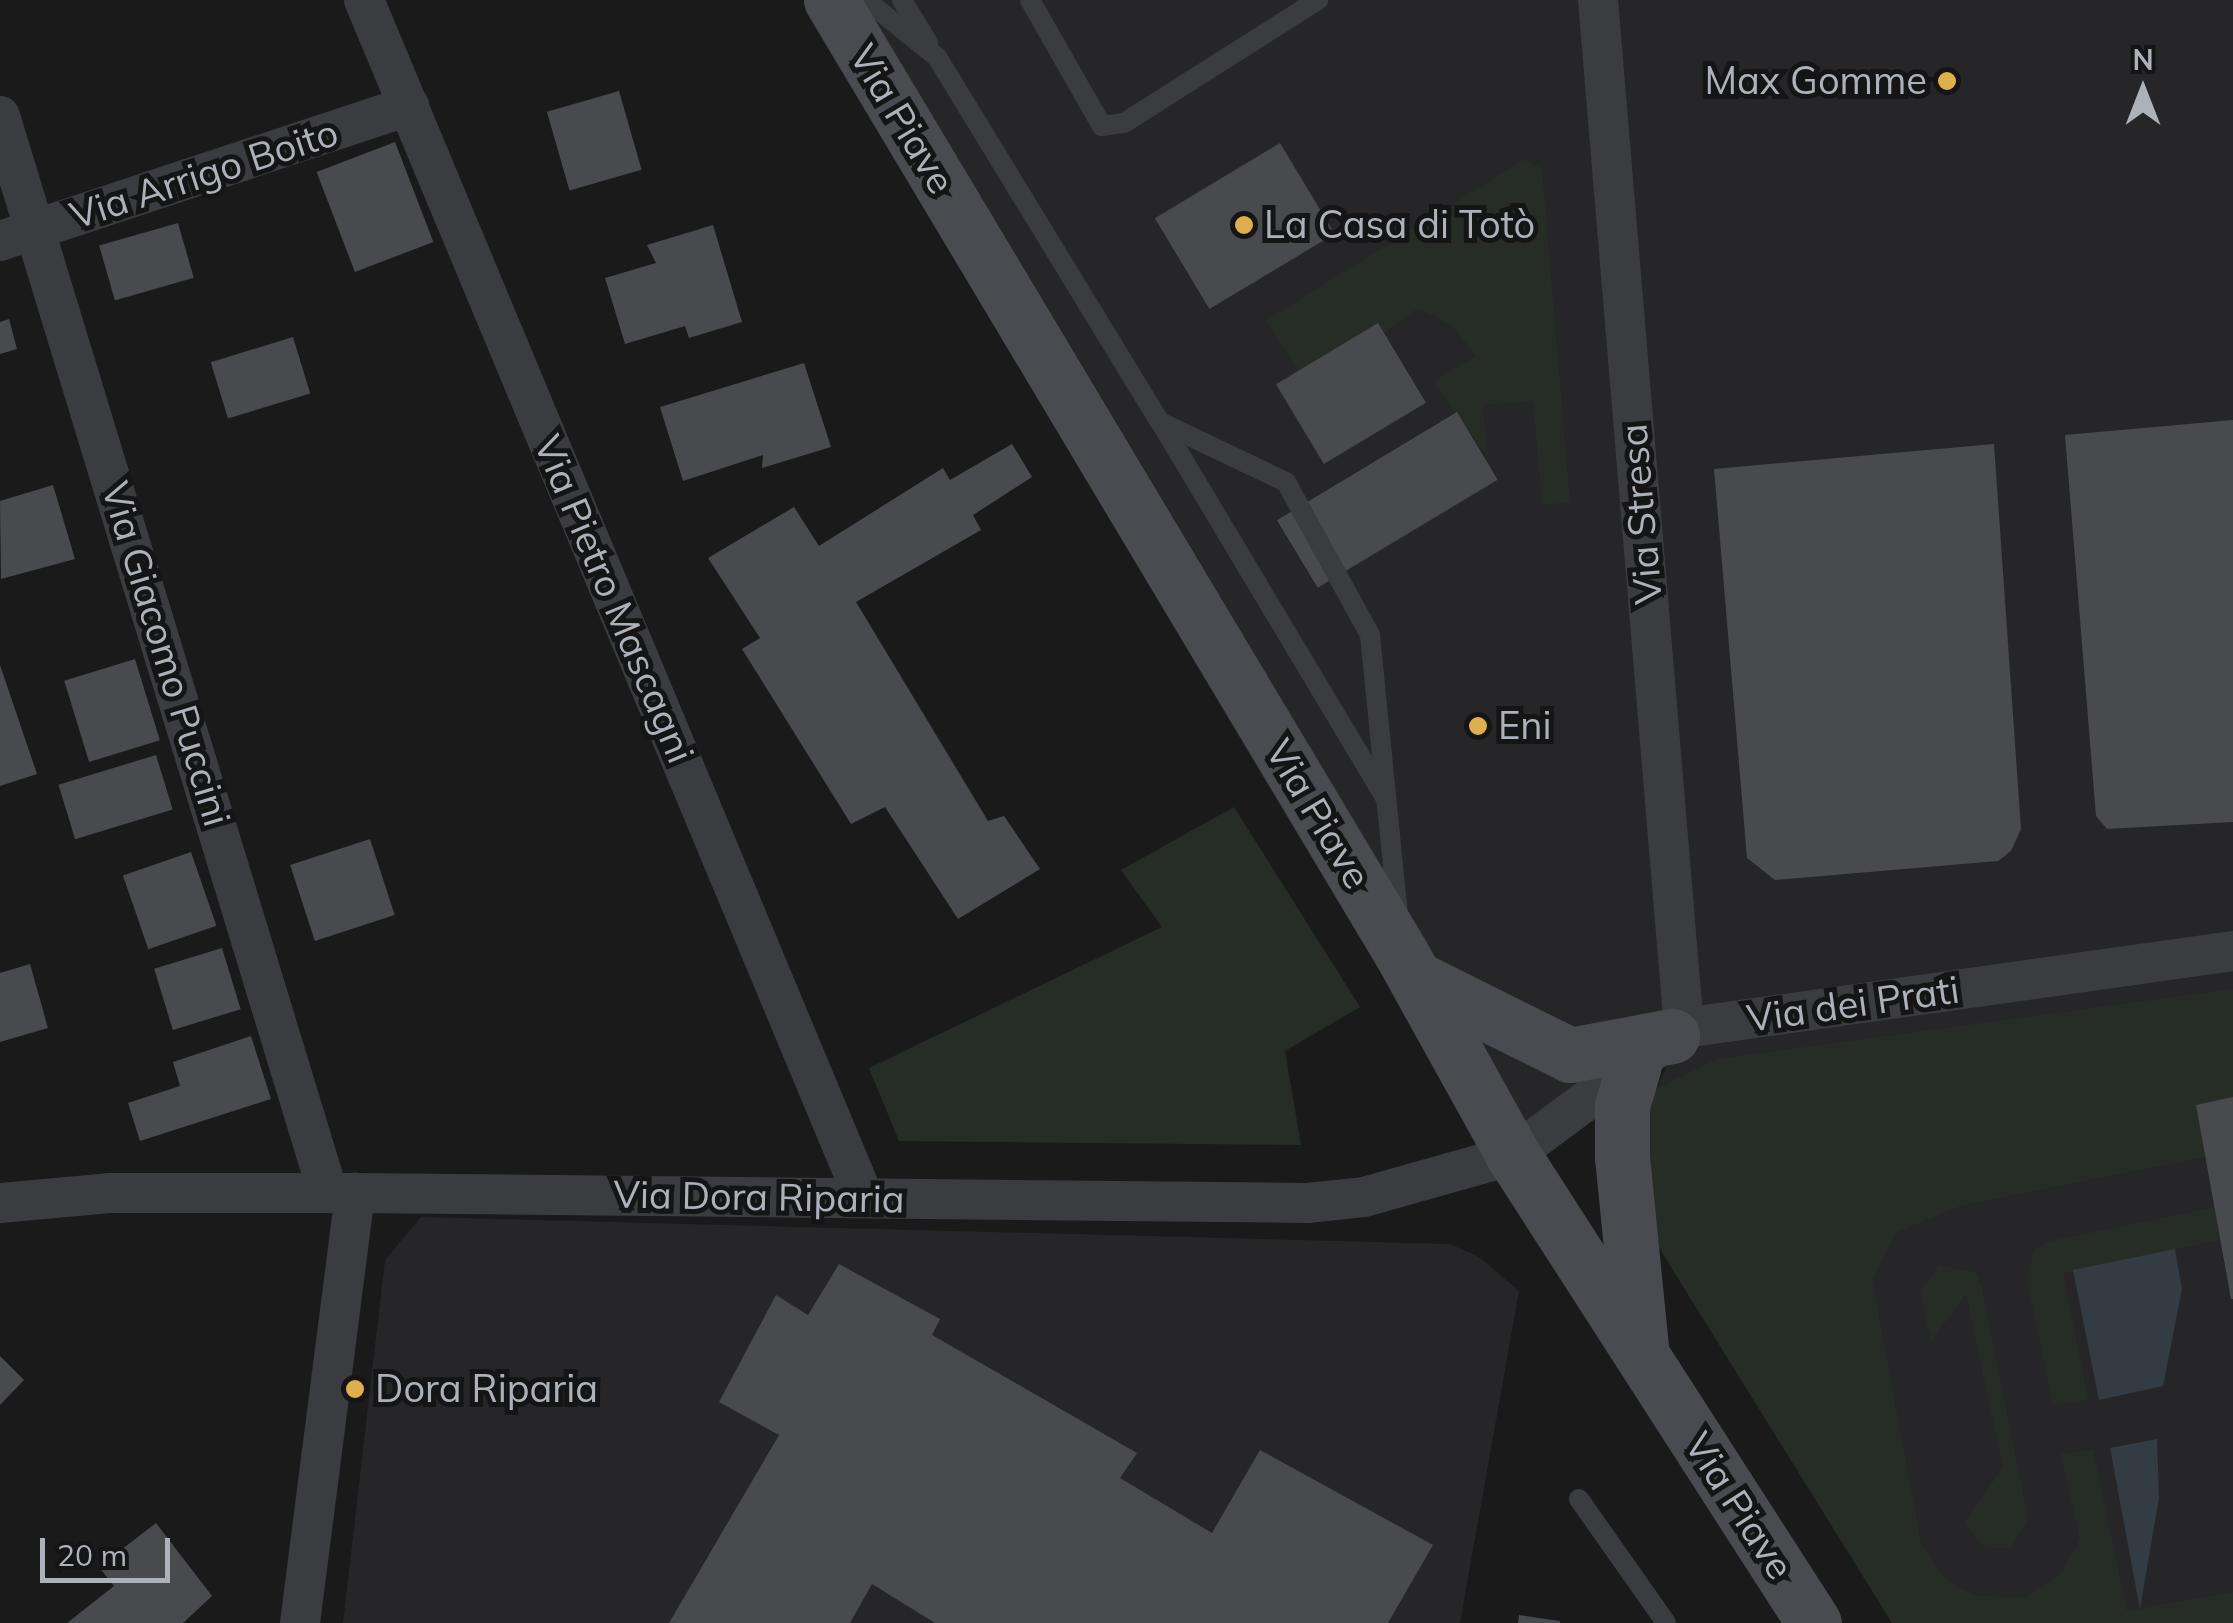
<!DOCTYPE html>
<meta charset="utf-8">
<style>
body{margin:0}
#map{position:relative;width:2233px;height:1623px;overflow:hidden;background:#1a1a1b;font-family:Mulish,sans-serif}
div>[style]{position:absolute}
.built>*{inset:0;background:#262628}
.green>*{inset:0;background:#262d27}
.water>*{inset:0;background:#343c43}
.building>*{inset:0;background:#494a4e;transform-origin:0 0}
.lane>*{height:20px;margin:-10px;padding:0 10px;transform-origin:10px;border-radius:10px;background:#3b3c40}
.street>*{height:40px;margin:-20px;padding:0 20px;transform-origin:20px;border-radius:20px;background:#3b3c40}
.secondary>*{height:55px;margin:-27.5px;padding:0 27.5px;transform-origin:27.5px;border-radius:27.5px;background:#494b50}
.dots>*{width:28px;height:28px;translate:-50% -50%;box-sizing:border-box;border:5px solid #151516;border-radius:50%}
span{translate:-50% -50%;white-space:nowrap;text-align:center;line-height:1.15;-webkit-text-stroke:10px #151516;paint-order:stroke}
.poi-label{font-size:38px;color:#adb1ba}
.right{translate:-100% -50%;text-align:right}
.left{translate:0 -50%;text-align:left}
.street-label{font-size:38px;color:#adb1ba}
.north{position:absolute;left:2093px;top:40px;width:100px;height:100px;-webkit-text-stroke:8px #151516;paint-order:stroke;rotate:0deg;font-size:28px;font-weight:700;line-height:40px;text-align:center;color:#adb1ba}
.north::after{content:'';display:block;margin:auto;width:35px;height:45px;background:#adb1ba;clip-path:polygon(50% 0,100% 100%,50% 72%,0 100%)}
.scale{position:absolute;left:40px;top:1538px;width:130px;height:45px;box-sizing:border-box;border:5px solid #adb1ba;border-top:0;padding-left:12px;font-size:30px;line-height:35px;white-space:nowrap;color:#adb1ba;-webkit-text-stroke:8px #151516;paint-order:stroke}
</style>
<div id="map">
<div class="built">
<div style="clip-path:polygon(830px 0,2233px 0,2233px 1623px,1892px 1623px,1636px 1134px,1683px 1030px,1513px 1155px)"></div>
<div style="clip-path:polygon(421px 1217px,1450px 1244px,1479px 1257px,1519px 1291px,1460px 1623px,343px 1623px,385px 1260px)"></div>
</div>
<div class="green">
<div style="clip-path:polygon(1525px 159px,1542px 169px,1570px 503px,1542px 504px,1533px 401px,1483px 405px,1487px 455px,1433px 382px,1476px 356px,1452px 325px,1418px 308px,1384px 333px,1377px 324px,1299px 370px,1265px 321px)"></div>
<div style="clip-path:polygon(1234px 807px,1360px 1007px,1285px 1051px,1301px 1145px,899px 1141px,869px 1068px,1162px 927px,1121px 870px)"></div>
<div style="clip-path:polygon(2233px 989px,2233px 1097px,2205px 1157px,1963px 1205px,1895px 1233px,1872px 1280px,1921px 1543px,1945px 1578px,1975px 1596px,2026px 1597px,2062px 1572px,2080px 1539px,2061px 1454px,2093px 1450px,2127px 1611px,2233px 1592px,2233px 1623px,1892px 1623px,1643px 1222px,1639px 1114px,1654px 1090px,1717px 1059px)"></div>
<div style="clip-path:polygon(2215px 1207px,2220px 1240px,2063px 1273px,2088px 1400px,2053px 1406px,2027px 1279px,2034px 1250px,2046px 1242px)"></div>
<div style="clip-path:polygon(1939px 1265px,1976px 1273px,1982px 1289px,2028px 1518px,2011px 1548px,1986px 1549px,1965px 1523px,2003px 1467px,1966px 1294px,1931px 1341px,1920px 1291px)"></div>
</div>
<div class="water">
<div style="clip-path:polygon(2175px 1249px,2182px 1289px,2163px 1386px,2099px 1400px,2073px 1270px)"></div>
<div style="clip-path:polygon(2157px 1439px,2159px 1498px,2140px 1609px,2110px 1448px)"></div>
</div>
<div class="building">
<div style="left:619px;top:91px;width:82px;height:75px;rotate:74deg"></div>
<div style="left:395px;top:142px;width:107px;height:84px;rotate:69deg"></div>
<div style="left:1280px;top:143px;width:106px;height:146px;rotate:59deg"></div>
<div style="left:178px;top:223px;width:57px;height:82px;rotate:74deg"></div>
<div style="clip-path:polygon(713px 225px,742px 322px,689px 338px,685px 326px,625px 344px,605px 278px,656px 263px,647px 245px)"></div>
<div style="clip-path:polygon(9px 319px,17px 349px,0 354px,0 322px)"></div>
<div style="left:1378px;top:323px;width:93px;height:119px;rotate:59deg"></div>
<div style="left:293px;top:337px;width:59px;height:86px;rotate:73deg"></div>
<div style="clip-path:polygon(804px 363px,831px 447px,762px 468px,763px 455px,683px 481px,660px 407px)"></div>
<div style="left:1457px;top:412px;width:79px;height:210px;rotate:59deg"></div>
<div style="clip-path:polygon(2233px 420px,2233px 822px,2107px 829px,2096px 816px,2065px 435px)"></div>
<div style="clip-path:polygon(1012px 444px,1032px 477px,973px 515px,981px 530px,856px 602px,988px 821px,1004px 816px,1040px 869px,958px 919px,885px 807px,851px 824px,742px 649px,760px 638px,708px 558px,794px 507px,819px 546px,943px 468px,950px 480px)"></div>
<div style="clip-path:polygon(1994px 444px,2021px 829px,2011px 851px,1998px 861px,1775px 880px,1747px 858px,1714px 469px)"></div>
<div style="clip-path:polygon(53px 485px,75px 559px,1px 579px,0 501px)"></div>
<div style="left:135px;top:659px;width:85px;height:74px;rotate:73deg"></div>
<div style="clip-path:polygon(0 665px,37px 774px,0 786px)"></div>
<div style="left:156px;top:755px;width:57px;height:102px;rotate:73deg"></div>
<div style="left:370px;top:839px;width:80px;height:84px;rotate:72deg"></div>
<div style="left:191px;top:852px;width:78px;height:72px;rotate:71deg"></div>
<div style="left:222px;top:948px;width:64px;height:71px;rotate:73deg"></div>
<div style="clip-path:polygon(30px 964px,48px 1028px,0 1042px,0 973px)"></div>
<div style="clip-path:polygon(251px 1036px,271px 1099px,140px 1141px,128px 1103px,180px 1086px,173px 1062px)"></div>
<div style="clip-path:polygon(2233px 1097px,2233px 1299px,2231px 1299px,2196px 1105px)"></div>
<div style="clip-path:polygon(839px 1264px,940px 1319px,932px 1335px,1137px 1453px,1120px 1478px,1212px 1533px,1260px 1450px,1433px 1545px,1388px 1623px,935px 1623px,872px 1584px,850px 1623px,669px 1623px,779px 1435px,719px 1402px,776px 1295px,808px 1315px)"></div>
<div style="clip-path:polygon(0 1356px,24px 1380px,0 1405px)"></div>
<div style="clip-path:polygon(156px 1523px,212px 1596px,183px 1623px,67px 1623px,114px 1586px,99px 1567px)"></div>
<div style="clip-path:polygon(1519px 1615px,1560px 1621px,1560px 1623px,1518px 1623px)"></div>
</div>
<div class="lane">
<div style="left:866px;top:0;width:91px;rotate:38.8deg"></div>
<div style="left:937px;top:57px;width:428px;rotate:58.6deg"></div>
<div style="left:1160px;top:422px;width:140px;rotate:25.5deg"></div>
<div style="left:1286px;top:482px;width:175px;rotate:61.2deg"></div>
<div style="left:1370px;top:635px;width:282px;rotate:84.3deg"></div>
<div style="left:902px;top:0;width:50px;rotate:58.8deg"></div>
<div style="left:1030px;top:0;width:145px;rotate:60.3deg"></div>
<div style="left:1102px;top:126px;width:22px;rotate:-8deg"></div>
<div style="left:1124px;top:123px;width:230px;rotate:-32.4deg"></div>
<div style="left:1161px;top:423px;width:436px;rotate:59.1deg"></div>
<div style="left:1579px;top:1499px;width:151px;rotate:54.9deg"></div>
</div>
<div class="street">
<div style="left:364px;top:0;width:1298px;rotate:67.35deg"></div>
<div style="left:1598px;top:0;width:1032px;rotate:85.22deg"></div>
<div style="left:0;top:116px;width:1126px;rotate:73.06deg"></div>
<div style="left:0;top:241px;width:431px;rotate:-18.3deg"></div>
<div style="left:0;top:1203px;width:109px;rotate:-5.2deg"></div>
<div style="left:109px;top:1193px;width:246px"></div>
<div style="left:355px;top:1193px;width:952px;rotate:0.6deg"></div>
<div style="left:1307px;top:1203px;width:57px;rotate:-6deg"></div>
<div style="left:1364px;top:1197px;width:155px;rotate:-15.7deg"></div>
<div style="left:1513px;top:1155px;width:213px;rotate:-36.6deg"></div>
<div style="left:1684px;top:1028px;width:554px;rotate:-7.98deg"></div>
<div style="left:300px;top:1623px;width:434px;rotate:-82.7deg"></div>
</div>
<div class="secondary">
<div style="left:831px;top:0;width:1110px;rotate:59.12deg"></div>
<div style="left:1401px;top:953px;width:231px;rotate:61deg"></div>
<div style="left:1513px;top:1155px;width:556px;rotate:57.25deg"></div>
<div style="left:1415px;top:978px;width:173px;rotate:26.4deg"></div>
<div style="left:1570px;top:1055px;width:104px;rotate:-10.6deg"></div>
<div style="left:1634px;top:1065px;width:43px;rotate:106.3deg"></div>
<div style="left:1622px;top:1106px;width:51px;rotate:90deg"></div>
<div style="left:1622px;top:1157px;width:192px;rotate:84.3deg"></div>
</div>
<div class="dots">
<div style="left:1947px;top:81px;background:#e0af4d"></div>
<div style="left:1244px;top:225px;background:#e0af4d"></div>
<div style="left:1478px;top:726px;background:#e0af4d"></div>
<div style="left:355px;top:1389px;background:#e0af4d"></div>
</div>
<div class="poi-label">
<span class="right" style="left:1927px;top:81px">Max Gomme</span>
<span class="left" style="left:1264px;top:225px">La Casa di Totò</span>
<span class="left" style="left:1498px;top:726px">Eni</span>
<span class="left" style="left:375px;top:1389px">Dora Riparia</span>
</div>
<div class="street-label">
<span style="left:902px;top:119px;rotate:59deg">Via Piave</span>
<span style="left:204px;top:174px;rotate:-18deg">Via Arrigo Boito</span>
<span style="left:1641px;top:514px;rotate:-95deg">Via Stresa</span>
<span style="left:614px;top:599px;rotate:67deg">Via Pietro Mascagni</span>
<span style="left:166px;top:654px;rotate:73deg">Via Giacomo Puccini</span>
<span style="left:1318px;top:814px;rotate:59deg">Via Piave</span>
<span style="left:1853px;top:1004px;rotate:-8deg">Via dei Prati</span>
<span style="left:759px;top:1197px;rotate:1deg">Via Dora Riparia</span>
<span style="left:1739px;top:1506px;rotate:57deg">Via Piave</span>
</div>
<div class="north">N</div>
<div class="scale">20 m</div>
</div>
